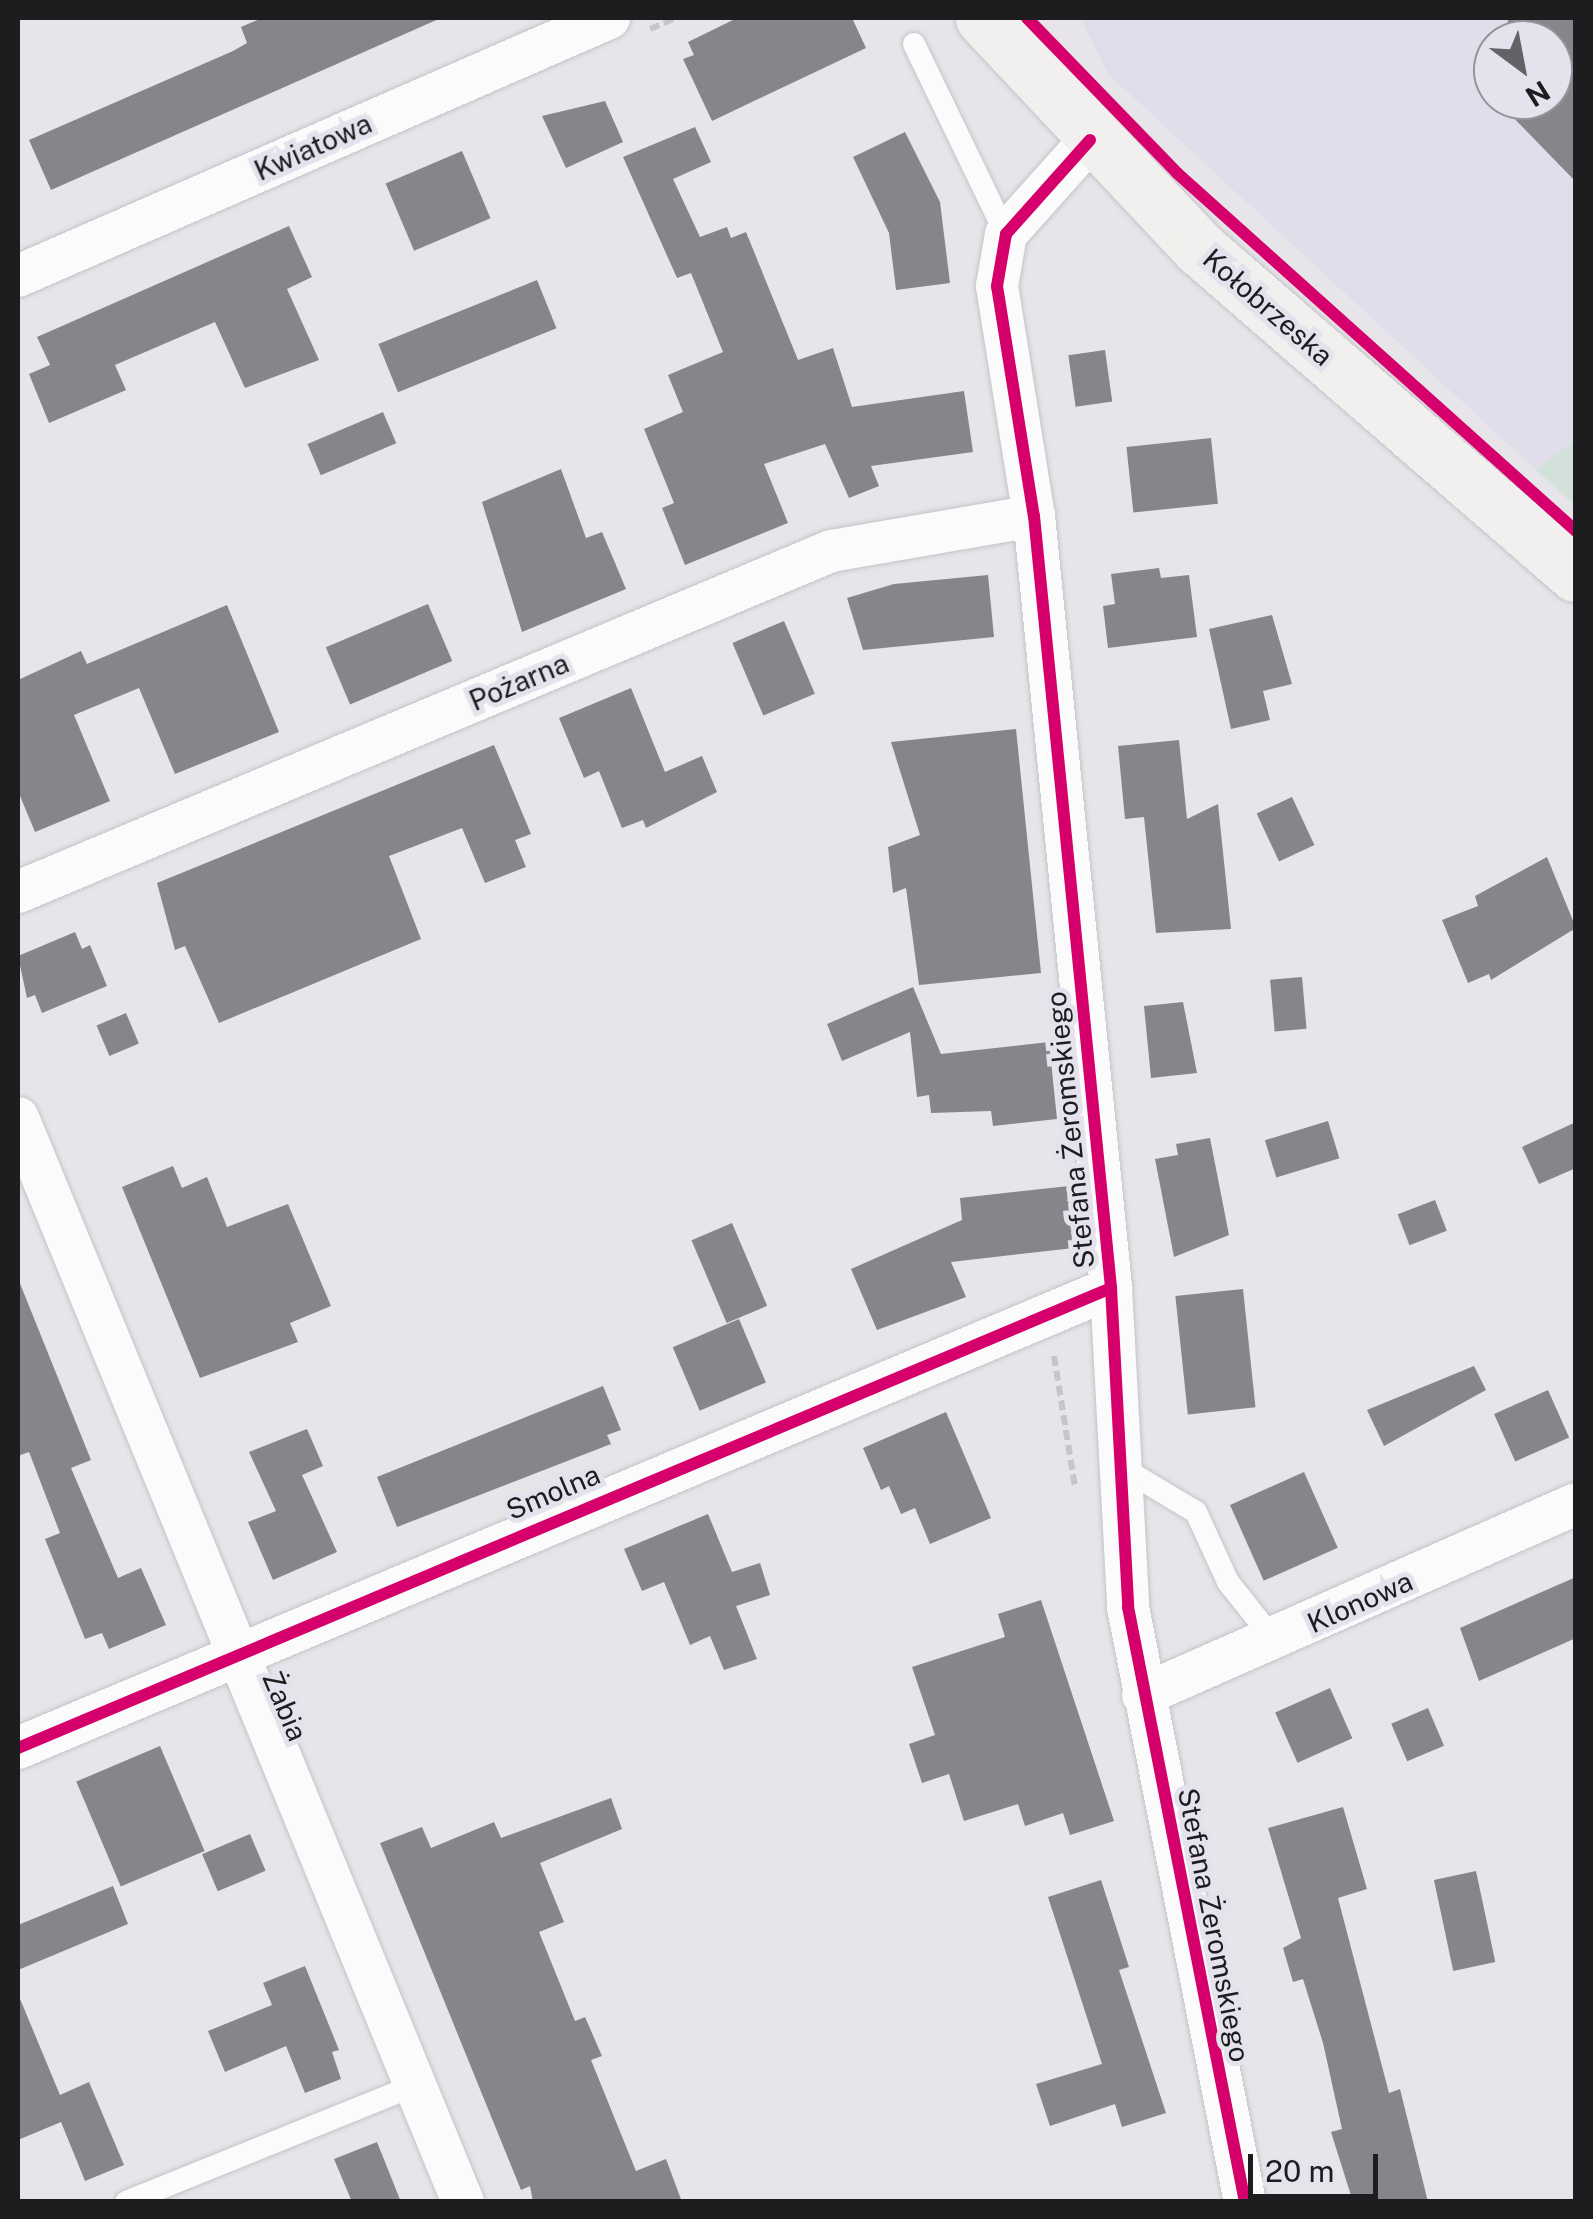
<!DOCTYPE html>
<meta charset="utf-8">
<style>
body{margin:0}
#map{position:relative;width:1593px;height:2219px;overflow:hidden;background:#e7e5ea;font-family:"Public Sans",sans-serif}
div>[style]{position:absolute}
.commercial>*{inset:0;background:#e2ddeb}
.green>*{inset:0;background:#d2e2da}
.building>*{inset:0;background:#868589;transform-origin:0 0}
.path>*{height:6px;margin-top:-3px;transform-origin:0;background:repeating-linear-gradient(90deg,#c6c5c7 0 10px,transparent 0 15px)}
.roads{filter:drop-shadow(0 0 2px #c5c3c8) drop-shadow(0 0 2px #c5c3c8)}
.lane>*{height:22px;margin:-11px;padding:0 11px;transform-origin:11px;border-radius:11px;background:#fbfbfc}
.street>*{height:42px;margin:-21px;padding:0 21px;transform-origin:21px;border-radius:21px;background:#fbfbfc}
.secondary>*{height:55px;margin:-27.5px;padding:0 27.5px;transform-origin:27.5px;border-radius:27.5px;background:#f2f0ee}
.cycleway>*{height:12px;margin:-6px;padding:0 6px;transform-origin:6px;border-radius:6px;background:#d6006c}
span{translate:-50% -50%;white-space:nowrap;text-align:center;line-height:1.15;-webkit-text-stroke:10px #e6e2ed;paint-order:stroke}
.street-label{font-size:28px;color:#1d1c1f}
.frame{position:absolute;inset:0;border:20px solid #1d1c1f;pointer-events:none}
.north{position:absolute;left:1473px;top:20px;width:100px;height:100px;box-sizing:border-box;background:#e6e2ed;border:2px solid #96939b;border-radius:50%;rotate:148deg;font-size:28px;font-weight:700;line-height:40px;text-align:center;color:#1d1c1f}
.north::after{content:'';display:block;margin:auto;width:35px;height:45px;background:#646266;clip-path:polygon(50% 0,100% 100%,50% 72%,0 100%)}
.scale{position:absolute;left:1248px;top:2154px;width:130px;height:45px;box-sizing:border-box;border:5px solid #1d1c1f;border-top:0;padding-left:12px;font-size:30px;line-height:35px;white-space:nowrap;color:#1d1c1f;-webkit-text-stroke:8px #e6e2ed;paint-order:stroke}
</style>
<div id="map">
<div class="commercial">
<div style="clip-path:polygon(evenodd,1080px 18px,1575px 18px,1575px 440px,1536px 470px,1108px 74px,1080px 18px,1493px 40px,1553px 40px,1553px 100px,1493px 100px,1493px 40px)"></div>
</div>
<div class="green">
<div style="clip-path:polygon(1575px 440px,1575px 505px,1536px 470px)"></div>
</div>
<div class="building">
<div style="clip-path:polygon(262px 18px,441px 18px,51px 190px,29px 140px,233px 51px,247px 43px,241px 27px)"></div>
<div style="clip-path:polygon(737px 18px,852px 18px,866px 48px,712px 121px,683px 59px,694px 55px,688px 42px)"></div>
<div style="clip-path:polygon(1508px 18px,1576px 18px,1576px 182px,1506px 110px,1506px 100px,1553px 100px,1553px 40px,1507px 40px)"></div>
<div style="clip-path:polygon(605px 101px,623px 142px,566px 168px,542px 116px)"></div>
<div style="clip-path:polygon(695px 127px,711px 162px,673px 179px,700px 237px,727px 227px,731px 238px,746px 232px,798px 360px,833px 348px,852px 407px,964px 391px,973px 452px,871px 466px,879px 486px,849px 498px,825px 444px,764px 464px,788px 523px,685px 565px,662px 508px,674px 503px,644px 429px,683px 412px,668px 375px,723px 352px,691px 273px,677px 278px,623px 157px)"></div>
<div style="clip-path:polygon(905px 132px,940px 202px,950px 283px,896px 290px,889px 233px,853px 157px)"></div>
<div style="left:462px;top:151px;width:73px;height:83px;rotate:67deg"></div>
<div style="clip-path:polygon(289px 226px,312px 277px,287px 289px,319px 360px,245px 388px,215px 322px,115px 365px,126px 390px,49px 423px,29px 374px,50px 365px,37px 337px)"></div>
<div style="left:537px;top:280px;width:52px;height:171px;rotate:68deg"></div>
<div style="left:1105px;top:350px;width:52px;height:37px;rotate:82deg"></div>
<div style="left:383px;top:412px;width:34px;height:82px;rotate:67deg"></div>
<div style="left:1211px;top:438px;width:66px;height:85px;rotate:84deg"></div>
<div style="clip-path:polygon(561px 469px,586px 538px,602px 532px,626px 589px,522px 632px,482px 502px)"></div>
<div style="clip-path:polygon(1159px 568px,1161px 578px,1189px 575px,1197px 637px,1108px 648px,1103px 606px,1115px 604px,1111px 574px)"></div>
<div style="clip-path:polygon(988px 575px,994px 637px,863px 650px,847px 598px,894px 584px)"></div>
<div style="left:428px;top:604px;width:62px;height:111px;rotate:67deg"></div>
<div style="clip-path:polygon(227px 605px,279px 732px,175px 774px,139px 688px,74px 715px,110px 801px,35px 832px,18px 791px,18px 680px,81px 651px,87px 664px)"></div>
<div style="clip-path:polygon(1272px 615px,1292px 684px,1263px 691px,1270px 720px,1231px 729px,1209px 629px)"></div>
<div style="left:784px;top:621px;width:79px;height:56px;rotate:67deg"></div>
<div style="clip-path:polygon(631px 688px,665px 772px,702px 756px,717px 792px,646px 828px,643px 820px,622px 828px,599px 771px,584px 778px,559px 718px)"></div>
<div style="clip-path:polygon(1016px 729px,1041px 973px,919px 985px,906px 888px,893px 893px,888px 847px,920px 835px,891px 742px)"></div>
<div style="clip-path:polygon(1179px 740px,1187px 819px,1218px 804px,1231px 929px,1156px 933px,1144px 817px,1125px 819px,1118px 746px)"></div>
<div style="clip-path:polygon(494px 745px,531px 834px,515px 840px,526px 867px,485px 883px,462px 828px,389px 856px,421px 939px,219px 1023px,185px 946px,175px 950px,157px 883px)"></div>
<div style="left:1292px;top:797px;width:53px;height:39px;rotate:65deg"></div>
<div style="clip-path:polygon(1547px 857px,1576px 928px,1491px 980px,1489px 974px,1468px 983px,1442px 920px,1478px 906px,1475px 896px)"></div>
<div style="clip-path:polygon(75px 932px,82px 949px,90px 945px,107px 986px,42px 1013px,35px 995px,27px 998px,18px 956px)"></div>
<div style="left:1302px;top:977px;width:52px;height:32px;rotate:85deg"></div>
<div style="clip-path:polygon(913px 987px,941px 1054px,1049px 1042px,1057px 1119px,993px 1126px,991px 1111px,931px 1113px,929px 1095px,917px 1097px,910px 1032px,842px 1061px,827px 1024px)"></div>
<div style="clip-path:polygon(1183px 1002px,1197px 1073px,1151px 1078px,1144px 1006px)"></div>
<div style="left:126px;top:1013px;width:33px;height:32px;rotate:67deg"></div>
<div style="left:1328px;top:1121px;width:39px;height:66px;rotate:73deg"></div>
<div style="clip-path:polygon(1576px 1122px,1576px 1168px,1539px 1184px,1522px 1147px)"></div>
<div style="clip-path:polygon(1210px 1138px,1229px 1235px,1174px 1257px,1155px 1159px,1178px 1155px,1176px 1144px)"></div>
<div style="clip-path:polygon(173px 1166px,182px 1188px,207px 1177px,227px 1227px,288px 1204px,331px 1306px,290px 1323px,298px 1342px,200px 1378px,122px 1187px)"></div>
<div style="clip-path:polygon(1069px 1186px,1074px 1248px,951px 1262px,966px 1297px,877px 1330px,851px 1269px,962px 1220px,960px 1198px)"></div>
<div style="left:1435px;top:1200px;width:33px;height:40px;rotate:69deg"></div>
<div style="left:732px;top:1223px;width:90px;height:44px;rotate:67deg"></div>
<div style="clip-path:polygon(19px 1281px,91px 1460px,71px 1468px,118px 1578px,141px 1568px,166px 1625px,109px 1649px,102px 1633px,85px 1639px,45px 1539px,60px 1533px,29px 1452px,18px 1456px)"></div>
<div style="left:1243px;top:1289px;width:119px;height:68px;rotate:84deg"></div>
<div style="left:739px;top:1319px;width:69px;height:72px;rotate:67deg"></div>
<div style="clip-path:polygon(1474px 1366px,1486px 1390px,1384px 1446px,1367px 1410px)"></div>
<div style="clip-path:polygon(603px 1386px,621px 1430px,607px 1435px,611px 1444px,397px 1527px,377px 1477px)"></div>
<div style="left:1548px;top:1390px;width:52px;height:59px;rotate:66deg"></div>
<div style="clip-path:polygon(946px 1412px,991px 1518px,930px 1544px,915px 1508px,901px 1514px,889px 1486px,881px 1490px,863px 1448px)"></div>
<div style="clip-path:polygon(307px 1429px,323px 1466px,302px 1475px,337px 1552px,273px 1580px,248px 1522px,276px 1511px,249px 1452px)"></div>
<div style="left:1304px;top:1472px;width:83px;height:81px;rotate:66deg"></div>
<div style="clip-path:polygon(708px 1514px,732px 1572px,760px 1563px,770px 1595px,736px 1606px,757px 1659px,724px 1670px,710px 1636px,690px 1645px,664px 1582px,642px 1591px,624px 1549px)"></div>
<div style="clip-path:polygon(1576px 1577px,1576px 1638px,1479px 1681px,1460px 1628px)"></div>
<div style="clip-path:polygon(1041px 1600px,1114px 1821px,1070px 1835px,1063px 1813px,1025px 1826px,1018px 1804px,964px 1821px,949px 1774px,922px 1783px,909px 1744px,935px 1735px,912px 1667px,1005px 1637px,998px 1614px)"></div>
<div style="left:1330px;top:1688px;width:55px;height:60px;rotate:66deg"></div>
<div style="left:1428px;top:1708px;width:41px;height:40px;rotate:67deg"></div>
<div style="left:160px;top:1746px;width:114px;height:91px;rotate:67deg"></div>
<div style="clip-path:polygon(611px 1798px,622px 1829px,540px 1863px,564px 1922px,539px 1932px,575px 2021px,585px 2017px,602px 2056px,591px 2060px,636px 2171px,666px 2159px,682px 2202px,533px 2202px,530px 2186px,521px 2190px,380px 1843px,422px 1827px,431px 1848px,494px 1822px,501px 1838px)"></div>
<div style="clip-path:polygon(1343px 1807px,1367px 1889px,1338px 1898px,1389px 2093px,1400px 2089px,1428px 2202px,1353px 2202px,1331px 2132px,1342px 2129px,1323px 2043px,1303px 1979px,1293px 1982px,1283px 1948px,1301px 1938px,1268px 1828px)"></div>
<div style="left:250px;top:1834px;width:40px;height:52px;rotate:67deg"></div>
<div style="left:1476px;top:1871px;width:93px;height:43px;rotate:78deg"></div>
<div style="clip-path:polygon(1101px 1880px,1129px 1967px,1119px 1970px,1166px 2113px,1122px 2127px,1115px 2104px,1050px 2126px,1036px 2084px,1102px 2064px,1048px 1897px)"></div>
<div style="clip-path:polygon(113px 1886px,128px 1924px,18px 1970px,18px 1925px)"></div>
<div style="clip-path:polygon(305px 1966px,339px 2050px,332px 2052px,341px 2079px,305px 2093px,286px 2046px,225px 2072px,208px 2031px,272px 2005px,263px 1983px)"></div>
<div style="clip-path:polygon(18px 1994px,60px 2095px,89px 2082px,124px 2165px,85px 2181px,61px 2122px,18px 2140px)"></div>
<div style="clip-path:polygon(377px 2142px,401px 2202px,352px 2202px,334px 2159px)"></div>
</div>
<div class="path">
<div style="left:650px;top:29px;width:28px;rotate:-23deg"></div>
<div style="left:1054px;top:1356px;width:133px;rotate:80.9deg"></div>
</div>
<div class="roads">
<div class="lane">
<div style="left:914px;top:44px;width:211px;rotate:64.2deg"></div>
<div style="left:1119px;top:1466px;width:90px;rotate:30.9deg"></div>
<div style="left:1196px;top:1512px;width:77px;rotate:65.4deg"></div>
<div style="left:1228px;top:1582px;width:75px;rotate:51.5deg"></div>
<div style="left:126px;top:2202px;width:312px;rotate:-22deg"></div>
</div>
<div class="street">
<div style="left:1090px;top:140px;width:126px;rotate:131.8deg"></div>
<div style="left:1006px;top:234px;width:53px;rotate:99.8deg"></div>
<div style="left:997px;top:286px;width:233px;rotate:80.9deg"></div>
<div style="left:1034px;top:516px;width:776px;rotate:84.3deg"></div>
<div style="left:1111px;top:1288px;width:319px;rotate:86.9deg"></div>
<div style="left:1128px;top:1607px;width:606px;rotate:78.88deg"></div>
<div style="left:18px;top:276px;width:645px;rotate:-23.58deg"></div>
<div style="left:18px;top:892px;width:882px;rotate:-22.75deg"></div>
<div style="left:831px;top:551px;width:206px;rotate:-9.8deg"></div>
<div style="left:18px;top:1118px;width:1172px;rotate:67.68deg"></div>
<div style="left:1143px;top:1695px;width:473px;rotate:-23.8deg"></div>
<div style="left:18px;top:1748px;width:1186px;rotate:-22.82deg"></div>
</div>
<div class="secondary">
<div style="left:983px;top:18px;width:316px;rotate:46.8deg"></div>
<div style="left:1199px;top:248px;width:498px;rotate:40.9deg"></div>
</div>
</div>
<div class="cycleway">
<div style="left:1027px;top:18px;width:216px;rotate:45.9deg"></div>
<div style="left:1177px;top:173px;width:536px;rotate:41.9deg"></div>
<div style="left:1090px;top:140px;width:126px;rotate:131.8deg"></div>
<div style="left:1006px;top:234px;width:53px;rotate:99.8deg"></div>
<div style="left:997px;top:286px;width:233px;rotate:80.9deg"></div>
<div style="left:1034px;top:516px;width:776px;rotate:84.3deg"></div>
<div style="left:1111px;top:1288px;width:319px;rotate:86.9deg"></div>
<div style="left:1128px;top:1607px;width:606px;rotate:78.88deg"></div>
<div style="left:18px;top:1748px;width:1186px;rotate:-22.82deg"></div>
</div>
<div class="street-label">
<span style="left:313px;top:147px;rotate:-24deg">Kwiatowa</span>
<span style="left:1268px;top:307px;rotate:41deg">Kołobrzeska</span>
<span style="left:519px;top:682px;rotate:-23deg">Pożarna</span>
<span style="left:1070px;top:1130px;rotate:-96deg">Stefana Żeromskiego</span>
<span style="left:553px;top:1492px;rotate:-23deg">Smolna</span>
<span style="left:1360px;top:1602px;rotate:-24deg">Klonowa</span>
<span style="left:285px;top:1706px;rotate:67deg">Żabia</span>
<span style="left:1214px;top:1925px;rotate:79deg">Stefana Żeromskiego</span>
</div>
<div class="frame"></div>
<div class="north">N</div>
<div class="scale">20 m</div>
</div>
